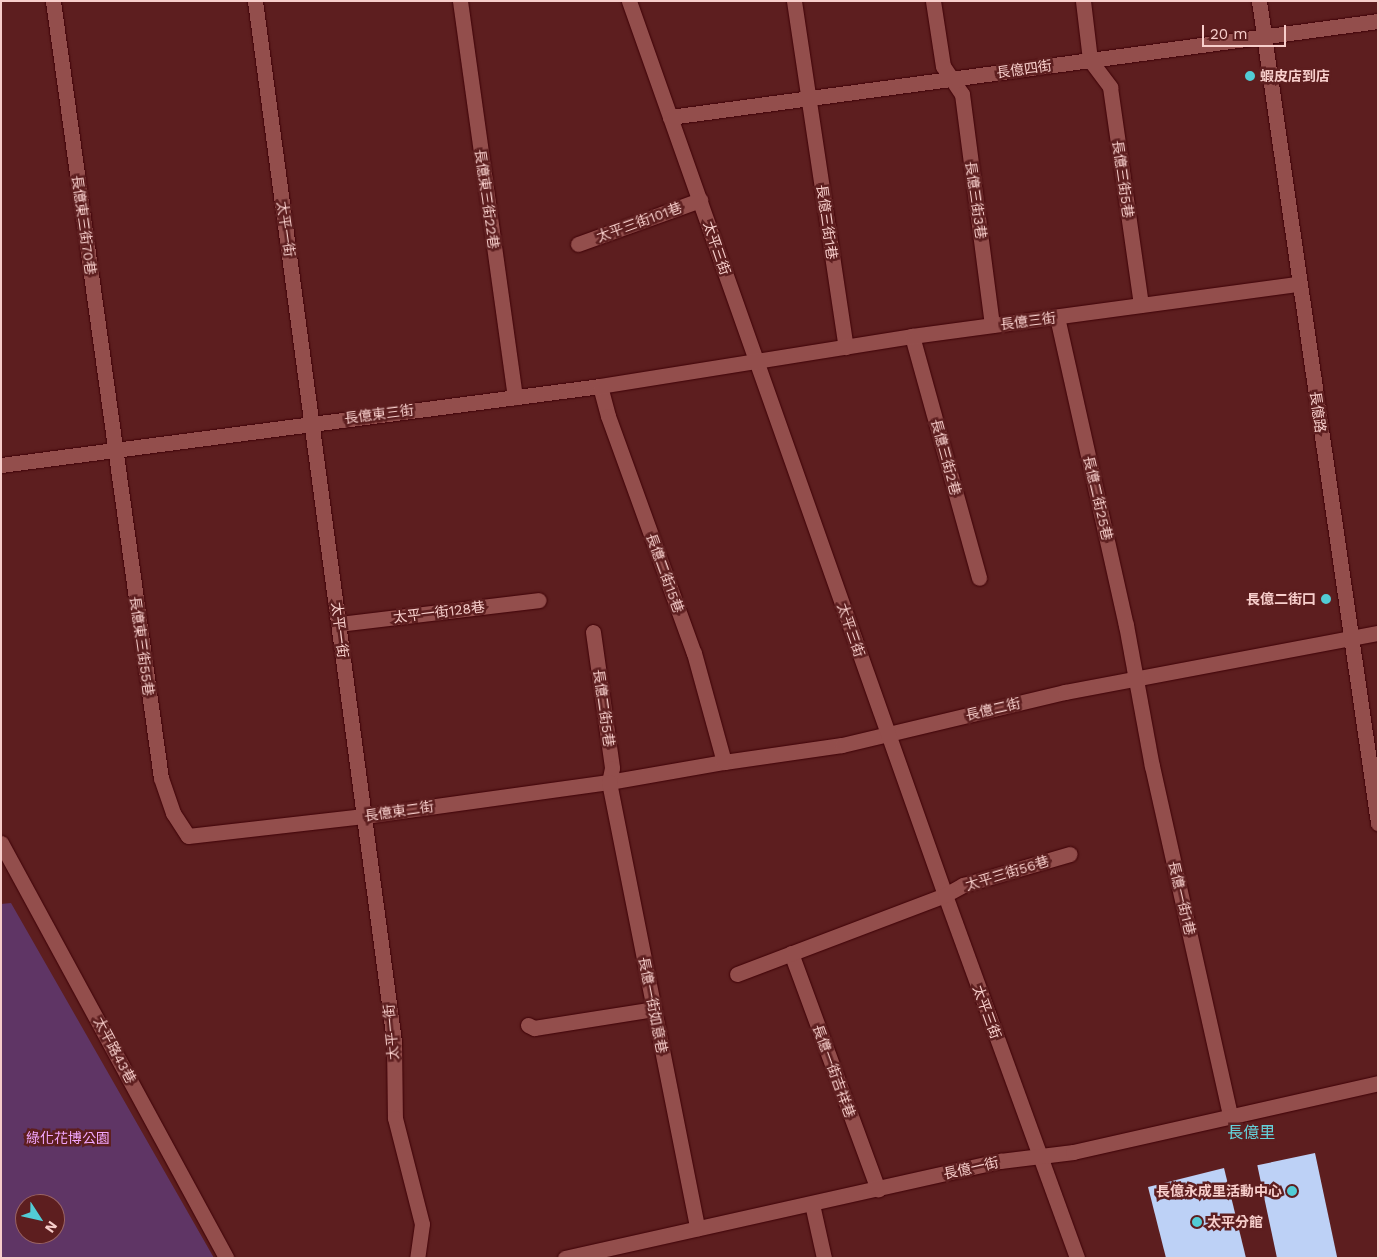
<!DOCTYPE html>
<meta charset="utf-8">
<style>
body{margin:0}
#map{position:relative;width:1379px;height:1259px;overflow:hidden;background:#5d1e1f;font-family:"Work Sans","Noto Sans TC",sans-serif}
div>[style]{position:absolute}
.green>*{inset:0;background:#5f3565}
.building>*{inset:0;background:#bdd1f6;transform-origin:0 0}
.roads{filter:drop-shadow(0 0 1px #3f0007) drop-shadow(0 0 1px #3f0007)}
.minor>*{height:15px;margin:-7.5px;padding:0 7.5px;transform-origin:7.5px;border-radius:7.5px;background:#934e4c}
.dots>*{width:14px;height:14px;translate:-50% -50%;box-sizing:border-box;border:2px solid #5d1e1f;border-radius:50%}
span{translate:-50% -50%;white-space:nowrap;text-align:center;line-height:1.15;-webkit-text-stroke:5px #5d1e1f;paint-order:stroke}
.street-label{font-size:14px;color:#f7cecb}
.poi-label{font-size:14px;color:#f7cecb;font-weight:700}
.left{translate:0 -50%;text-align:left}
.right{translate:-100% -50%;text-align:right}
.park-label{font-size:14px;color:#f2a6fd}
.quarter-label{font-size:16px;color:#65d1da}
.frame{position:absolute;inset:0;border:2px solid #f7cecb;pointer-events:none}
.north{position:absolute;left:15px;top:1194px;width:50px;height:50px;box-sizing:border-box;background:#5d1e1f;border:1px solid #9b6464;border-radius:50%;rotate:125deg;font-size:14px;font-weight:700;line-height:20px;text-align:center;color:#f7cecb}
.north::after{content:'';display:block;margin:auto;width:18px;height:22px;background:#52ccd5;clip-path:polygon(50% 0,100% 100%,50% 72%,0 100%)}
.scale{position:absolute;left:1202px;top:25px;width:84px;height:22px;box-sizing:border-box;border:2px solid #f7cecb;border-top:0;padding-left:6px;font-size:15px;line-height:18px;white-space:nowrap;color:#f7cecb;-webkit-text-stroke:4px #5d1e1f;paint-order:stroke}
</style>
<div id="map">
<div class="green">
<div style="clip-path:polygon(evenodd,11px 903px,214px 1258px,1px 1258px,1px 904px,11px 903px,25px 1204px,55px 1204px,55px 1234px,25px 1234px,25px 1204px)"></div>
</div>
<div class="building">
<div style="left:1315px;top:1153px;width:107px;height:59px;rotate:78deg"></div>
<div style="clip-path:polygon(1224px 1168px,1246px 1258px,1166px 1258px,1148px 1187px)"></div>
</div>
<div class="roads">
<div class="minor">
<div style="left:53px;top:1px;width:784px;rotate:82.09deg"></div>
<div style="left:161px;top:778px;width:37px;rotate:71deg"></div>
<div style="left:173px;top:813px;width:27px;rotate:57deg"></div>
<div style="left:188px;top:836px;width:177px;rotate:-6.5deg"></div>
<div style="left:364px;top:816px;width:247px;rotate:-7.9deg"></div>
<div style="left:609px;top:782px;width:117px;rotate:-9.9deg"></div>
<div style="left:724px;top:762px;width:119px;rotate:-8.2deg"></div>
<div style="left:842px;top:745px;width:229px;rotate:-13.4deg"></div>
<div style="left:1065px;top:692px;width:319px;rotate:-10.7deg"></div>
<div style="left:255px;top:1px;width:1049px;rotate:82.39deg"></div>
<div style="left:394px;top:1041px;width:77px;rotate:89.3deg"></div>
<div style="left:395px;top:1118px;width:109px;rotate:75.7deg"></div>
<div style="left:422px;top:1224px;width:34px;rotate:98deg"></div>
<div style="left:460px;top:1px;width:400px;rotate:82.1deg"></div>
<div style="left:629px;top:1px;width:948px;rotate:70.53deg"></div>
<div style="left:945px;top:895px;width:386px;rotate:70deg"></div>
<div style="left:794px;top:1px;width:350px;rotate:81.5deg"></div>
<div style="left:933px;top:1px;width:66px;rotate:81.3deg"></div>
<div style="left:943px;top:66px;width:34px;rotate:56deg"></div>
<div style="left:962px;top:94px;width:233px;rotate:82.6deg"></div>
<div style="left:1083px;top:1px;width:59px;rotate:83.2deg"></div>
<div style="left:1090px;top:60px;width:34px;rotate:53deg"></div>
<div style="left:1110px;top:87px;width:220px;rotate:81.9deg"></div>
<div style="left:1259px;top:1px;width:831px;rotate:81.76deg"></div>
<div style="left:670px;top:117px;width:714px;rotate:-7.72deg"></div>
<div style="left:578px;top:244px;width:130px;rotate:-19.8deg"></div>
<div style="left:1057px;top:317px;width:316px;rotate:77.4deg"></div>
<div style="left:1126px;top:625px;width:143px;rotate:79.6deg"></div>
<div style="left:1152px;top:766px;width:359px;rotate:77.4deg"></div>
<div style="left:912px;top:336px;width:251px;rotate:74.5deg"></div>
<div style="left:600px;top:386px;width:31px;rotate:75deg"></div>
<div style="left:608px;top:416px;width:252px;rotate:70.1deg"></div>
<div style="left:694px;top:653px;width:113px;rotate:74.6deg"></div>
<div style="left:1px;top:465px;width:604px;rotate:-7.51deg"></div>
<div style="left:600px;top:386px;width:316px;rotate:-9.1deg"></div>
<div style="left:912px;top:336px;width:390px;rotate:-7.7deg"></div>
<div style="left:339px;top:624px;width:201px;rotate:-6.8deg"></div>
<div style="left:593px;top:632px;width:137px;rotate:82deg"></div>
<div style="left:612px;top:768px;width:14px;rotate:102deg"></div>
<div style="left:609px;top:782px;width:455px;rotate:78.8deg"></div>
<div style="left:1px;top:843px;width:472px;rotate:61.5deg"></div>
<div style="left:791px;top:953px;width:252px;rotate:69.8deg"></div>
<div style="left:737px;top:974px;width:222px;rotate:-20.8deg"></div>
<div style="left:945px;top:895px;width:21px;rotate:-29deg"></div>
<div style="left:963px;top:885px;width:111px;rotate:-16.2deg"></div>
<div style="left:528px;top:1025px;width:7px;rotate:27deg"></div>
<div style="left:534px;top:1028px;width:121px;rotate:-9deg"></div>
<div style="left:812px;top:1204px;width:55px;rotate:77.5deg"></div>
<div style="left:565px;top:1258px;width:446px;rotate:-12.6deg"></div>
<div style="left:1000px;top:1161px;width:74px;rotate:-7deg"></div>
<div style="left:1073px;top:1152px;width:313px;rotate:-12.7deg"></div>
</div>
</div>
<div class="dots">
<div style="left:1250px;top:76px;background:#52ccd5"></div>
<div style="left:1326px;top:599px;background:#52ccd5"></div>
<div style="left:1292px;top:1191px;background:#52ccd5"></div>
<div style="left:1197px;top:1222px;background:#52ccd5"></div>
</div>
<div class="street-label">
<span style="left:1024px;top:69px;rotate:-8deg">長億四街</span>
<span style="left:1123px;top:179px;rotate:82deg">長億三街5巷</span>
<span style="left:487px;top:199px;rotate:82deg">長億東三街22巷</span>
<span style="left:976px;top:200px;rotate:82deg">長億三街3巷</span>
<span style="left:639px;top:222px;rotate:-20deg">太平三街101巷</span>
<span style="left:827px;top:222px;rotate:82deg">長億三街1巷</span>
<span style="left:84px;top:225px;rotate:82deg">長億東三街70巷</span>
<span style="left:286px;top:229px;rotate:82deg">太平一街</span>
<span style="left:717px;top:248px;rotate:71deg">太平三街</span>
<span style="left:1028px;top:321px;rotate:-7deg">長億三街</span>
<span style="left:1318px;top:412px;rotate:82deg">長億路</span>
<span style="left:379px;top:414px;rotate:-7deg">長億東三街</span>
<span style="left:946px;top:457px;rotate:75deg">長億三街2巷</span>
<span style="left:1098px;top:498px;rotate:77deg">長億二街25巷</span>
<span style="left:665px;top:573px;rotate:70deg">長億二街15巷</span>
<span style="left:439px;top:612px;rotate:-7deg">太平一街128巷</span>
<span style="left:340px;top:630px;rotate:83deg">太平一街</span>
<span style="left:851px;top:630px;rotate:71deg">太平三街</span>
<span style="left:142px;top:646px;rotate:82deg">長億東三街55巷</span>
<span style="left:604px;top:708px;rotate:82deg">長億二街5巷</span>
<span style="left:993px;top:709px;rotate:-13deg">長億二街</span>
<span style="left:399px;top:811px;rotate:-8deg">長億東二街</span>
<span style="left:1007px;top:873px;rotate:-17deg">太平三街56巷</span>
<span style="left:1182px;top:898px;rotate:77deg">長億一街1巷</span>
<span style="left:653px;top:1005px;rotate:79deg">長億一街如意巷</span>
<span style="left:987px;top:1012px;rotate:70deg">太平三街</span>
<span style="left:391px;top:1032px;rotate:-95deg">太平一街</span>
<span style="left:115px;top:1050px;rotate:62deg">太平路43巷</span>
<span style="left:834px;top:1071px;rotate:70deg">長億一街吉祥巷</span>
<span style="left:971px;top:1168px;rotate:-13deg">長億一街</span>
</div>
<div class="poi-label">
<span class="left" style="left:1260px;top:76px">蝦皮店到店</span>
<span class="right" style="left:1316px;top:599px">長億二街口</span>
<span class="right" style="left:1282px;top:1191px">長億永成里活動中心</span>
<span class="left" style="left:1207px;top:1222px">太平分館</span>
</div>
<div class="park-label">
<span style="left:68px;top:1138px">綠化花博公園</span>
</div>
<div class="quarter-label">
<span style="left:1251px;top:1133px">長億里</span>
</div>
<div class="frame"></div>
<div class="north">N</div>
<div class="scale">20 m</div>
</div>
